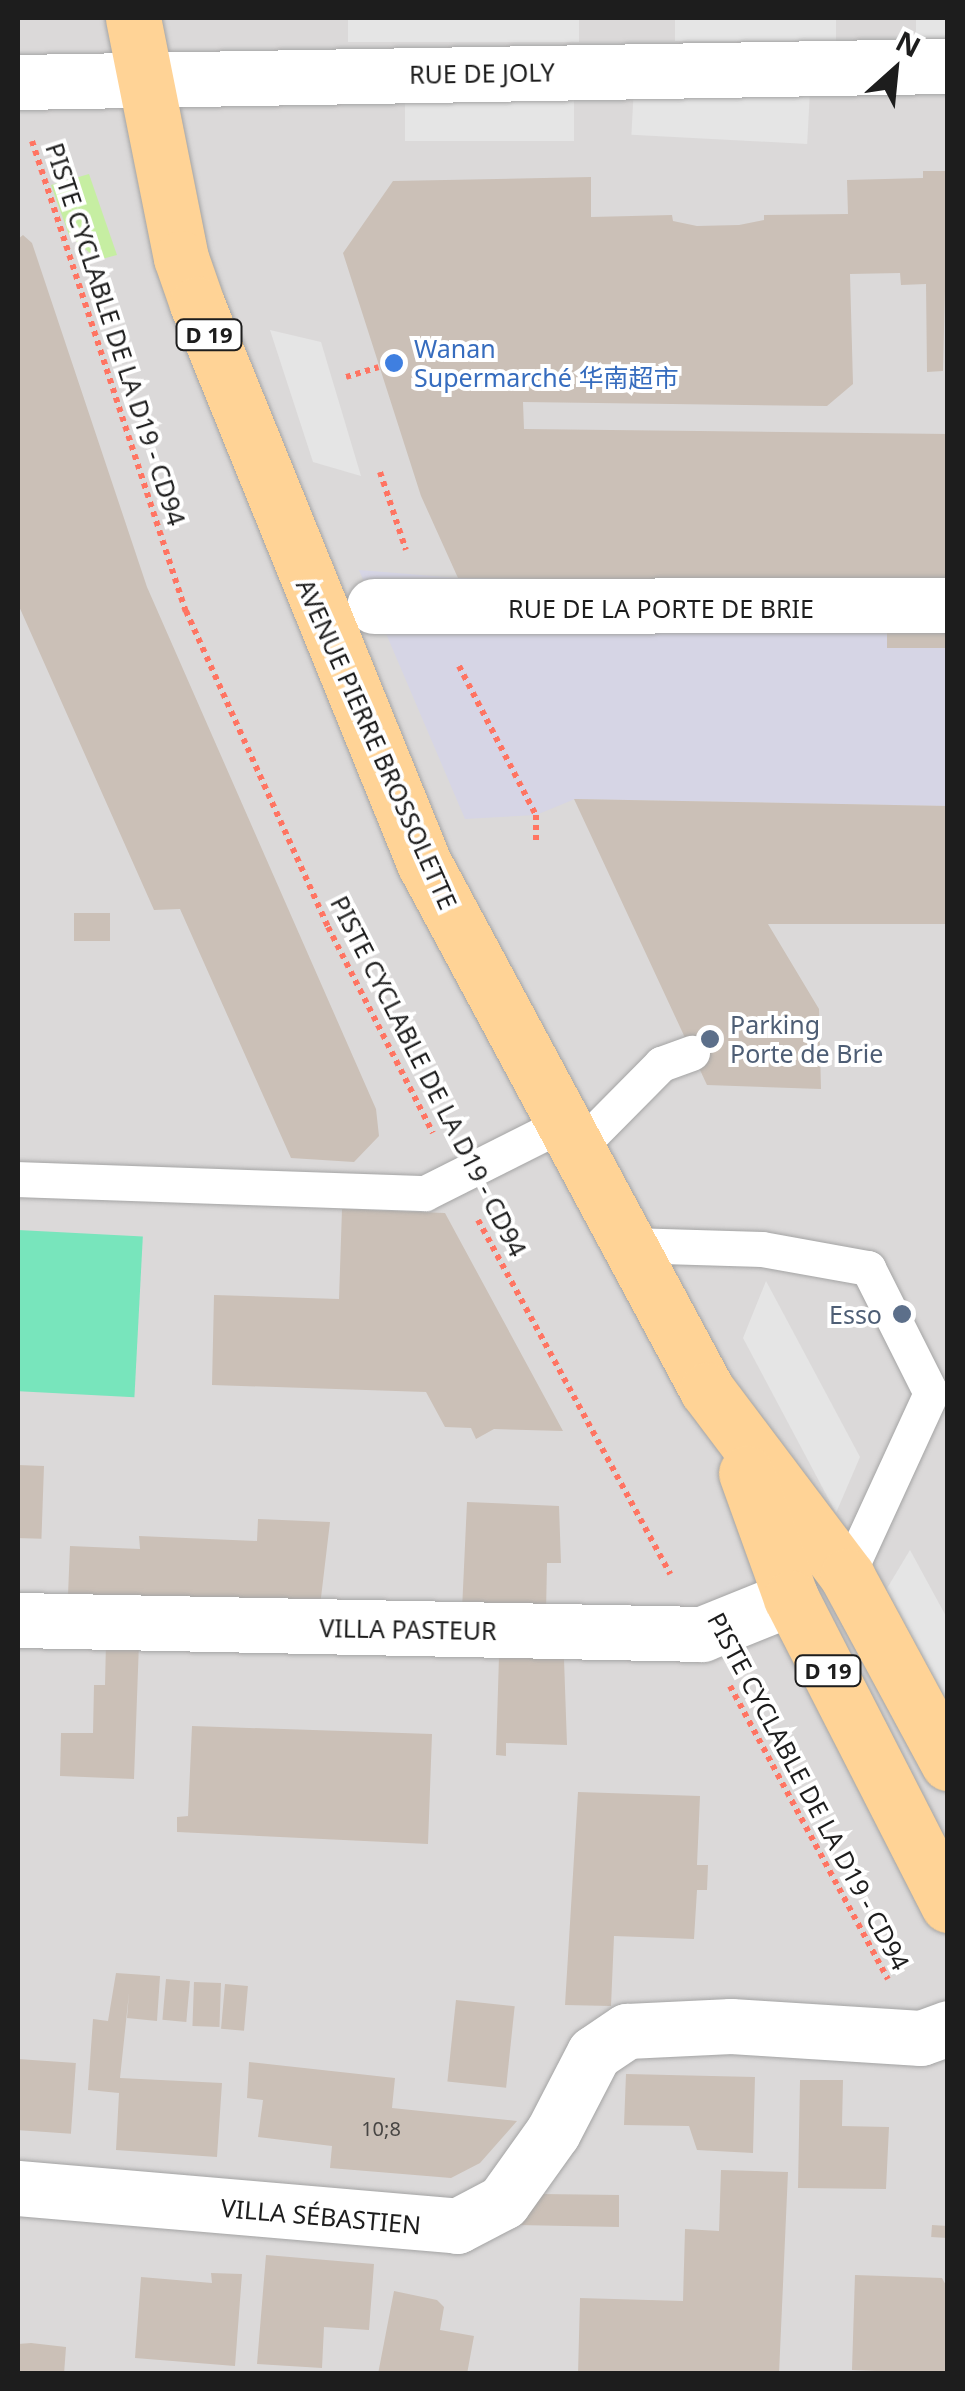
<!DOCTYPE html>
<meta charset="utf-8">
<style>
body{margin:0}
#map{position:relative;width:965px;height:2391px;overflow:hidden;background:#efeae1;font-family:"Noto Sans","Noto Sans SC",sans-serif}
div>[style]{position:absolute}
.residential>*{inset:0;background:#dbd9d9;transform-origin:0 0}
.grass>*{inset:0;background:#c6eea2}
.pitch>*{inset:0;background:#78e5bc;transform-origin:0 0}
.parking>*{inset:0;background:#e5e5e5;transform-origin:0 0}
.plaza>*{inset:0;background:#d6d5e5}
.building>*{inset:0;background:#cbc0b7;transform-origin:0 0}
.path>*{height:6px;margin-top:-3px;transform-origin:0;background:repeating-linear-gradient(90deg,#ff7462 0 5px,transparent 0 10px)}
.roads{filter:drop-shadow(0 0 2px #a4a4a4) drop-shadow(0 0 2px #a4a4a4)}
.lane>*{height:35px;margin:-17.5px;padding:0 17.5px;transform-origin:17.5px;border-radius:17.5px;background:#fff}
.street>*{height:55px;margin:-27.5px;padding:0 27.5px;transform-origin:27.5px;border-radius:27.5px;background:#fff}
.primary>*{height:55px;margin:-27.5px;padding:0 27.5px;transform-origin:27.5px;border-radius:27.5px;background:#ffd396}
.dots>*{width:28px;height:28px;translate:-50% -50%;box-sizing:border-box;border:5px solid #fff;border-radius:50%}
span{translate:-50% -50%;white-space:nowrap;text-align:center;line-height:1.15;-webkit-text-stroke:8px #fff;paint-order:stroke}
.number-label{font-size:20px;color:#484644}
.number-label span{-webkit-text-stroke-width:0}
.shield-label span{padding:2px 8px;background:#fff;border:2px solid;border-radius:8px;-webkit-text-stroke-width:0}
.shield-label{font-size:22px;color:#1d1d1d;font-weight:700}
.street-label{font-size:25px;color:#1d1d1d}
.shop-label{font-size:25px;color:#366cbe}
.left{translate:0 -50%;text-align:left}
.service-label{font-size:25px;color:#4e5e75}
.right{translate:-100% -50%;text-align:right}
.frame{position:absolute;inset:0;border:20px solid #1d1d1d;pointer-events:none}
.north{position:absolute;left:845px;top:20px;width:100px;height:100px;-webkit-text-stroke:8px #fff;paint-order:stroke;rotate:27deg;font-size:28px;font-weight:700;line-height:40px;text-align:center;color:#1d1d1d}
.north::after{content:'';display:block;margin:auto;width:35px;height:45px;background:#1d1d1d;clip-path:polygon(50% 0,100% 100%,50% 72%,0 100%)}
</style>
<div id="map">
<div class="residential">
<div style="left:18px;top:18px;width:929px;height:2355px"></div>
</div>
<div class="grass">
<div style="clip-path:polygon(89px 174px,117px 255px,98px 260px,69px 235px,51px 185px)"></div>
</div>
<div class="pitch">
<div style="left:18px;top:1230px;width:125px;height:161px;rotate:3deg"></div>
</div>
<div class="parking">
<div style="left:348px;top:18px;width:231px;height:24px"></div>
<div style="left:675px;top:18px;width:161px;height:23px"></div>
<div style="left:916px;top:18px;width:31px;height:20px"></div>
<div style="left:810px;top:90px;width:54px;height:176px;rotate:93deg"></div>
<div style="left:574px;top:93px;width:48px;height:169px;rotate:90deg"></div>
<div style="clip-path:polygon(270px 330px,321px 342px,361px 476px,313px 462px)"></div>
<div style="clip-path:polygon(766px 1281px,860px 1457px,836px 1513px,743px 1338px)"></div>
<div style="clip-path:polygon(910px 1550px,947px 1618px,947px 1706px,883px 1595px)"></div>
</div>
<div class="plaza">
<div style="clip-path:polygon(359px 570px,458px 578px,947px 583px,947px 806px,575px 799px,536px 815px,465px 819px)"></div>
</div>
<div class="building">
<div style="clip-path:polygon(923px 171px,948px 171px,943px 371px,927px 372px,926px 284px,901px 285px,900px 273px,850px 274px,853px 384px,827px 406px,523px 402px,524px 429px,948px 434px,948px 583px,458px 578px,421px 496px,343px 253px,393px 181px,591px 177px,591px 217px,672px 215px,673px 221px,697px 226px,739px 225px,764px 220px,764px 215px,848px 214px,847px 180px,923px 178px)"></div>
<div style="clip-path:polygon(23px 235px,32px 243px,147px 587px,376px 1109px,379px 1136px,354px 1162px,291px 1158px,180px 909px,154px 910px,18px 604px,18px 239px)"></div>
<div style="left:887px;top:631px;width:61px;height:17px"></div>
<div style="clip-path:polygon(574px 799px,948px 806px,948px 924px,768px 924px,819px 1009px,821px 1089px,707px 1085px)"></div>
<div style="left:74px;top:913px;width:36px;height:28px"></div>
<div style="clip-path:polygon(342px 1209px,445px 1213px,563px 1431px,494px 1429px,476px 1439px,471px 1428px,445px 1427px,426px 1392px,212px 1385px,214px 1295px,339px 1299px)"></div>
<div style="left:18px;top:1465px;width:26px;height:73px;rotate:2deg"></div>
<div style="clip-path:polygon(467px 1502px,559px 1506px,561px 1563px,547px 1563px,546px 1613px,462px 1610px)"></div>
<div style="clip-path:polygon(258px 1519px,330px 1522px,320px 1606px,68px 1595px,70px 1546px,140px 1549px,139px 1536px,257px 1541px)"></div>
<div style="clip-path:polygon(106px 1642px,139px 1643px,134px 1779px,60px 1776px,61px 1733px,93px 1733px,94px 1685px,105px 1685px)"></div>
<div style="clip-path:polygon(499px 1656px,564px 1659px,567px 1745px,506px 1743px,506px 1756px,496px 1755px)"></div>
<div style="clip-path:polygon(192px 1726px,432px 1734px,428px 1844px,177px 1832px,177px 1817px,188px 1816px)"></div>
<div style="clip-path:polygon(578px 1792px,700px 1796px,697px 1865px,708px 1865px,707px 1890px,697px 1890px,694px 1939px,614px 1936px,611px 2006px,565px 2005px)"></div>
<div style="clip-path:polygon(116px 1973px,160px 1976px,157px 2021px,127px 2018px,129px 1993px,120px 2078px,222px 2083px,217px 2157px,116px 2150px,119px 2093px,88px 2090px,93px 2019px,108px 2021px)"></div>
<div style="left:166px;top:1979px;width:24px;height:41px;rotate:5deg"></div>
<div style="left:194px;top:1982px;width:27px;height:44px;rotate:2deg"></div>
<div style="left:225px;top:1984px;width:23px;height:45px;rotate:5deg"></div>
<div style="left:456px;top:2000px;width:59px;height:82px;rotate:6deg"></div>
<div style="left:18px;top:2059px;width:58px;height:71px;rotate:4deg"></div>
<div style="clip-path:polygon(249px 2062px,395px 2078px,392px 2108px,517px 2121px,480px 2163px,451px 2178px,330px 2168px,332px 2146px,258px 2137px,263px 2100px,247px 2098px)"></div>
<div style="clip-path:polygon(626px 2074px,755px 2077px,753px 2153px,697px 2150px,689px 2126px,624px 2125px)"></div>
<div style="clip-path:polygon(800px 2080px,843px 2080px,842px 2126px,889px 2127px,886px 2189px,798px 2188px)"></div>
<div style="clip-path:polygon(721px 2170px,788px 2172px,779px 2374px,578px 2374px,580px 2298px,683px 2301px,685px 2229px,719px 2231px)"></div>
<div style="clip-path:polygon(542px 2194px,619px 2195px,619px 2227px,517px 2225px)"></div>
<div style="left:932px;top:2225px;width:16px;height:12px;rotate:4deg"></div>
<div style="clip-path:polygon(266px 2255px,374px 2264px,369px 2330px,324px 2327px,322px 2368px,257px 2364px)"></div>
<div style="clip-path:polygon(211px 2273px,242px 2274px,235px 2366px,135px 2358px,141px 2277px,212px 2283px)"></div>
<div style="clip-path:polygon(855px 2275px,942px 2278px,948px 2289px,948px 2374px,852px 2370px)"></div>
<div style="clip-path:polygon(394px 2291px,437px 2300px,444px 2307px,440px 2330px,474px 2336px,467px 2374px,378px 2374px)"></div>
<div style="clip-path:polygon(31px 2343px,66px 2347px,64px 2374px,18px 2374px,18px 2344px)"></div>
</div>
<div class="path">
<div style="left:32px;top:141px;width:495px;rotate:71.9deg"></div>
<div style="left:186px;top:611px;width:346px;rotate:65.8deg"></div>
<div style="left:328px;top:927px;width:231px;rotate:63deg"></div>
<div style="left:346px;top:377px;width:34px;rotate:-17deg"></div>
<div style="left:380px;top:472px;width:82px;rotate:71.6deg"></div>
<div style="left:459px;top:666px;width:168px;rotate:62.7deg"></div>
<div style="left:536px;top:815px;width:26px;rotate:90deg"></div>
<div style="left:478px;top:1220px;width:403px;rotate:61.5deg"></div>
<div style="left:730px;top:1686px;width:333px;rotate:61.7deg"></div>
</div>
<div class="roads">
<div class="lane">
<div style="left:577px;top:1149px;width:120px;rotate:-45.3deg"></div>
<div style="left:661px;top:1064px;width:33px;rotate:-20deg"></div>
<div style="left:18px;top:1179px;width:407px;rotate:2deg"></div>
<div style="left:425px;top:1193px;width:156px;rotate:-26.7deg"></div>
<div style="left:629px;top:1245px;width:133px;rotate:1.7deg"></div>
<div style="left:762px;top:1249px;width:108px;rotate:10.2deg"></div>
<div style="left:868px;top:1268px;width:140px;rotate:63.3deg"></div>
<div style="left:931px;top:1393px;width:201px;rotate:114.7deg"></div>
</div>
<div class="street">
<div style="left:18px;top:82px;width:930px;rotate:-0.99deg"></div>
<div style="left:374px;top:606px;width:574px;rotate:-0.1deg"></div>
<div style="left:18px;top:1620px;width:684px;rotate:1.17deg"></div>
<div style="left:702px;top:1634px;width:96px;rotate:-22deg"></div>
<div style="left:18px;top:2188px;width:441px;rotate:4.9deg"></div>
<div style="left:457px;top:2226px;width:52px;rotate:-27.6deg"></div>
<div style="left:503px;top:2202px;width:86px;rotate:-54.5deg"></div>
<div style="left:553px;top:2132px;width:89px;rotate:-62.6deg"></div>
<div style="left:594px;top:2053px;width:40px;rotate:-34deg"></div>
<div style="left:627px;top:2031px;width:104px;rotate:-2.8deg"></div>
<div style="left:731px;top:2026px;width:190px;rotate:3.6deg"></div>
<div style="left:921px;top:2038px;width:29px;rotate:-20deg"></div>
</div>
<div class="primary">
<div style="left:133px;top:18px;width:245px;rotate:78.7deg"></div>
<div style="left:181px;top:258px;width:49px;rotate:70.8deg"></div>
<div style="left:197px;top:304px;width:603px;rotate:67.9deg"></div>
<div style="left:424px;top:863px;width:598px;rotate:61.76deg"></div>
<div style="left:707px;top:1390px;width:233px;rotate:53deg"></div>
<div style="left:847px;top:1576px;width:213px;rotate:61.6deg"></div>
<div style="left:746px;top:1473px;width:133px;rotate:70.2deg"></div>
<div style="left:791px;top:1598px;width:345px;rotate:62.9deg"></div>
</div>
</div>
<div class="dots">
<div style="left:394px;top:363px;background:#3f7fe0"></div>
<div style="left:710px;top:1039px;background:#5c6f8a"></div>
<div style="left:902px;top:1314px;background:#5c6f8a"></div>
</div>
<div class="number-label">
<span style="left:381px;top:2128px">10;8</span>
</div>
<div class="shield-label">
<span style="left:209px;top:335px">D 19</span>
<span style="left:828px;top:1671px">D 19</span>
</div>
<div class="street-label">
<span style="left:482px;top:73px;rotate:-1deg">RUE DE JOLY</span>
<span style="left:116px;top:334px;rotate:72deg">PISTE CYCLABLE DE LA D19 - CD94</span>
<span style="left:661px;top:608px">RUE DE LA PORTE DE BRIE</span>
<span style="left:377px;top:744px;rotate:66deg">AVENUE PIERRE BROSSOLETTE</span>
<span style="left:429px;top:1076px;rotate:63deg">PISTE CYCLABLE DE LA D19 - CD94</span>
<span style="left:408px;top:1629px;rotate:1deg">VILLA PASTEUR</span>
<span style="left:809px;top:1791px;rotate:62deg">PISTE CYCLABLE DE LA D19 - CD94</span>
<span style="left:321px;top:2216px;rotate:5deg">VILLA SÉBASTIEN</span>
</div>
<div class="shop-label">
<span class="left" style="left:414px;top:363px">Wanan<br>Supermarché 华南超市</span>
</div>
<div class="service-label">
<span class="left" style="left:730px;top:1039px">Parking<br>Porte de Brie</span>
<span class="right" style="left:882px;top:1314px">Esso</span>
</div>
<div class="frame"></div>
<div class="north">N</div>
</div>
